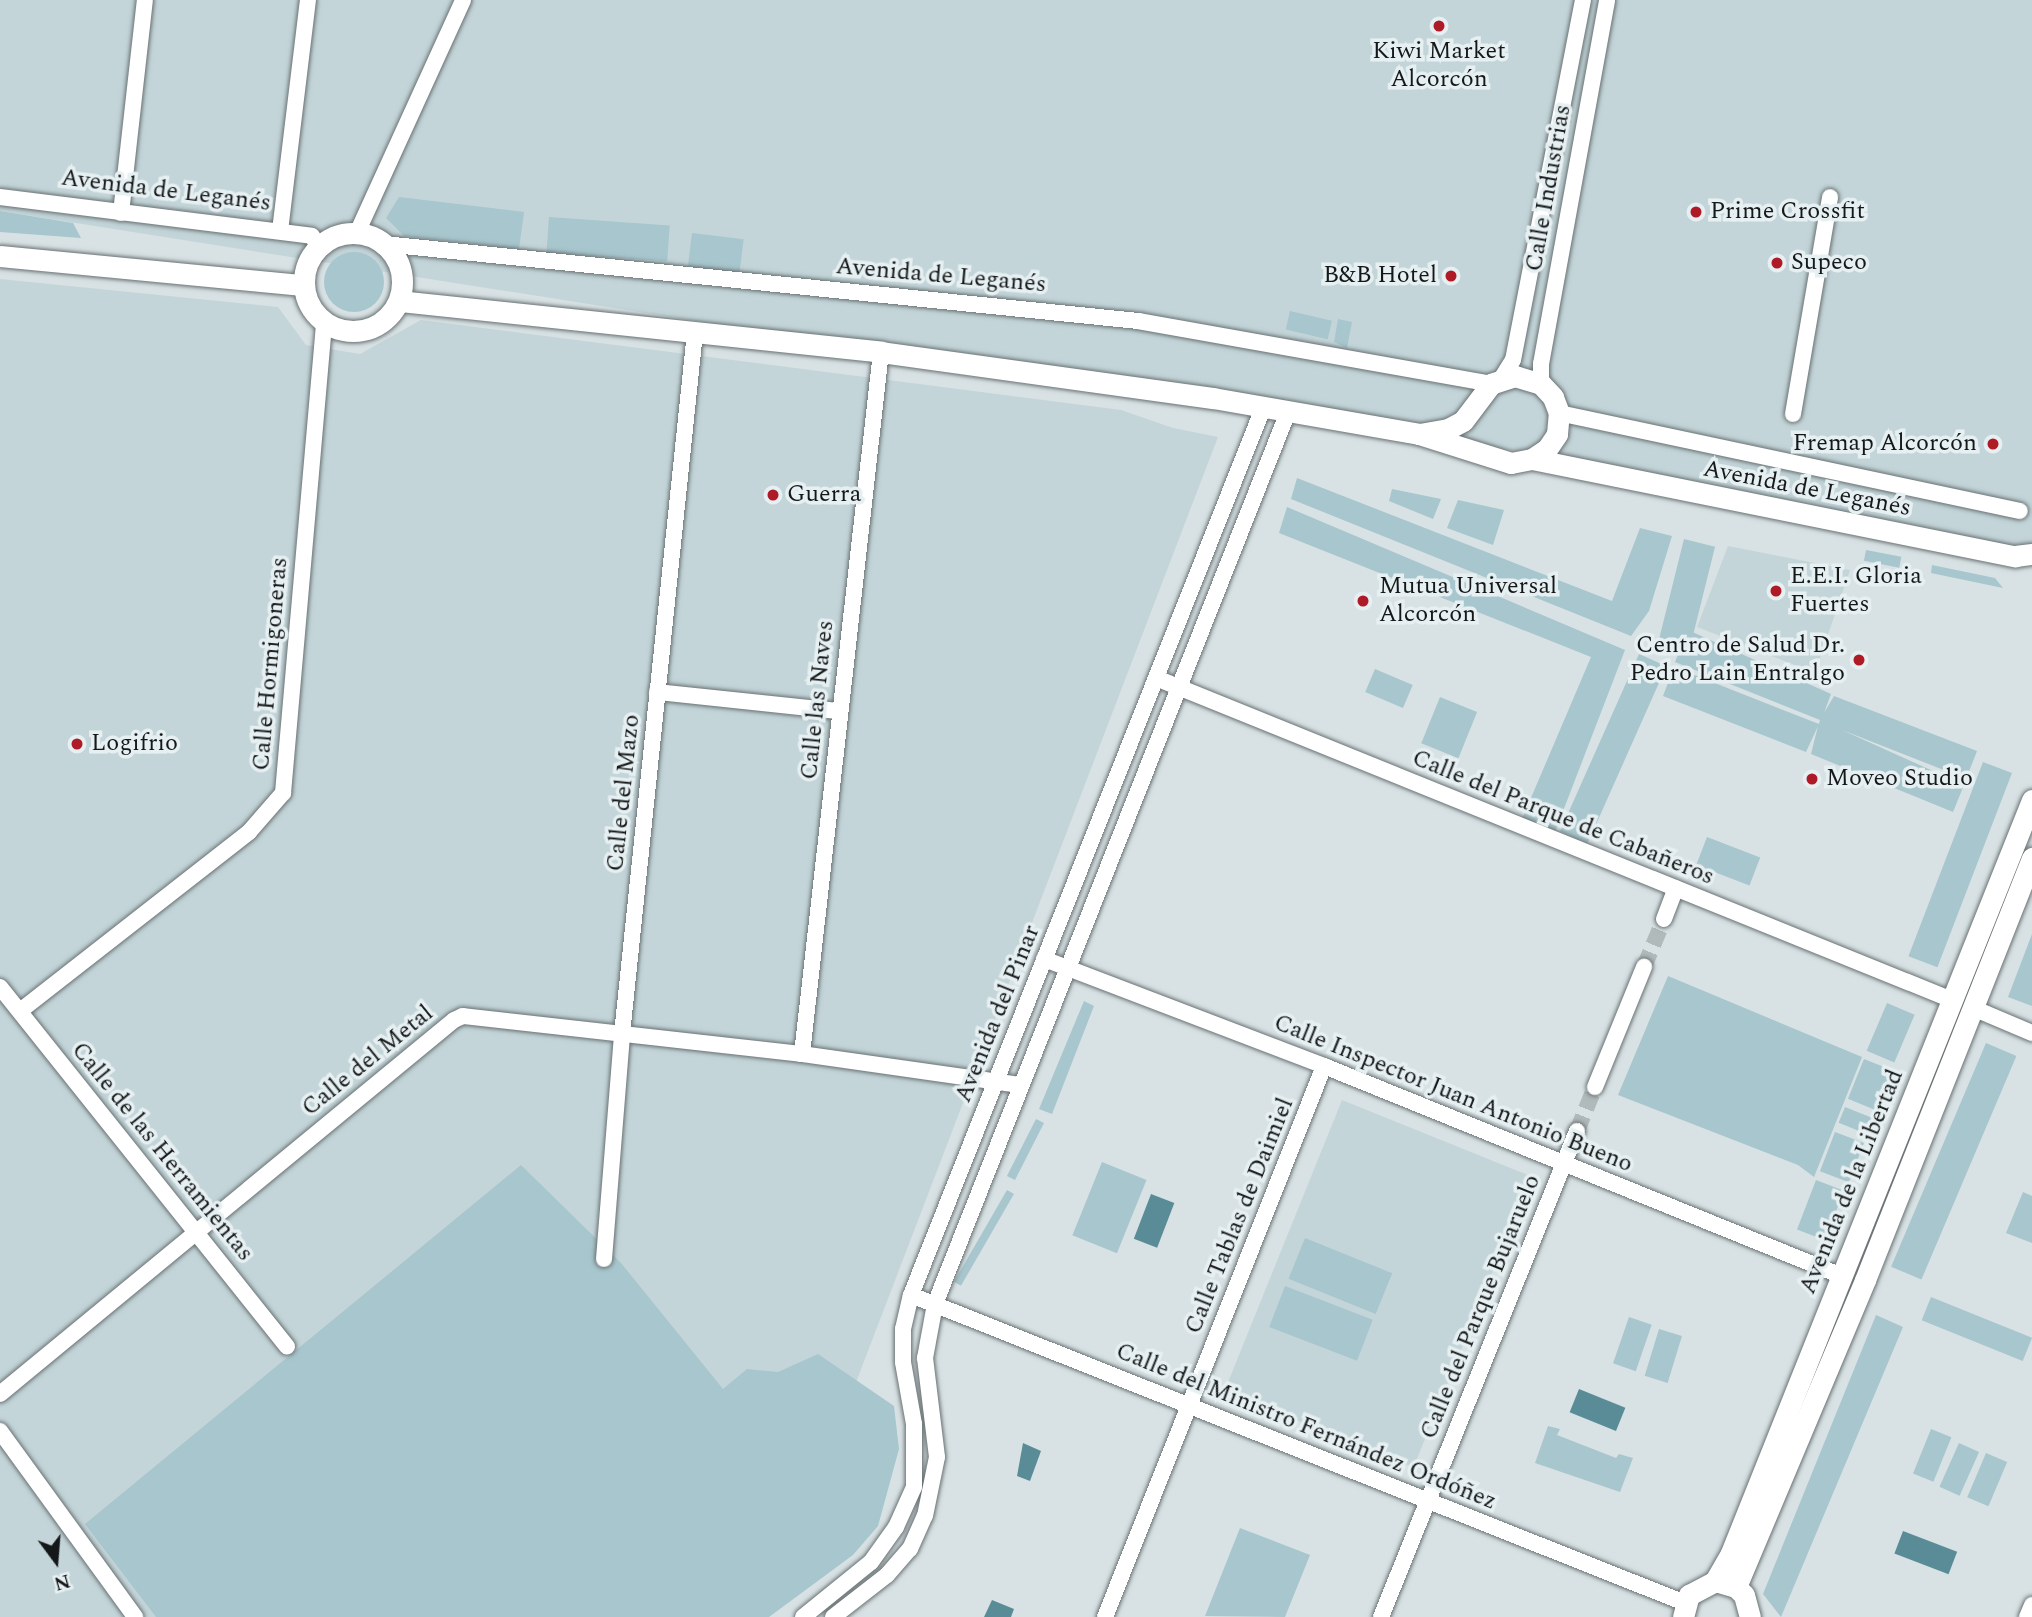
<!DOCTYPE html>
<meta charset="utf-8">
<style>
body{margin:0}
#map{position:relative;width:2032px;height:1617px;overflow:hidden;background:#d8e2e4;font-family:Spectral,serif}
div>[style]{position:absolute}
.built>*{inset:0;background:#c3d5d9;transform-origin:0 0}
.green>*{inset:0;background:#a7c6cd;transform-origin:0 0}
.round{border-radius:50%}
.water>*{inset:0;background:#598c97;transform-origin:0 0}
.street-tunnel>*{height:16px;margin-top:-8px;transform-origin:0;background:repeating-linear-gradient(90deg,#b1babb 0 16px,transparent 0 24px)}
.roads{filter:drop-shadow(0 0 2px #697173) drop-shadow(0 0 2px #697173)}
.street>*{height:16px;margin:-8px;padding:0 8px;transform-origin:8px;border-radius:8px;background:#fff}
.secondary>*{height:21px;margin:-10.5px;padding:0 10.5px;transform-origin:10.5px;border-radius:10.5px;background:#fff}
.secondary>.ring{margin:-10.5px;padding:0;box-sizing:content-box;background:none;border:21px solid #fff;border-radius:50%}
.dots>*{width:19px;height:19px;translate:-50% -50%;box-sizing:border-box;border:4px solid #e6eff1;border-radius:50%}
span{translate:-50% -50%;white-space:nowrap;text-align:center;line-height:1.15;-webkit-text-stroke:7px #e6eff1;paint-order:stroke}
.poi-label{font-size:24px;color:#151819}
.left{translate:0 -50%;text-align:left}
.right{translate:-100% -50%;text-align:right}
.street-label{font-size:24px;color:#151819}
.north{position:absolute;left:21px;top:1526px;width:70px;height:70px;-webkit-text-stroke:5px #e6eff1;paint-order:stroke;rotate:164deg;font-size:19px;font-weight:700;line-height:28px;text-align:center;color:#151819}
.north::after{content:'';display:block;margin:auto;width:24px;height:32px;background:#151819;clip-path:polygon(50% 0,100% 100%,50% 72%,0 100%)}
</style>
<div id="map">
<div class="built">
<div style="clip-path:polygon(0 0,2032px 0,2032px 563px,1511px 450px,0 211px)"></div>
<div style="clip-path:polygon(0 279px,278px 307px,306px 345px,360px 354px,421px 320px,1121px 410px,1173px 428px,1218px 437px,832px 1445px,760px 1617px,0 1617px)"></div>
<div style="clip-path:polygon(1728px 546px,1850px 570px,1815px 673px,1697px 627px)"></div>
<div style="left:1342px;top:1100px;width:204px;height:314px;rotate:22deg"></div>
</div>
<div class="green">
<div style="clip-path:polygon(399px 197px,524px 212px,519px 249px,404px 236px,386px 218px)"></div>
<div style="clip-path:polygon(0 211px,73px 223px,81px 238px,0 232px)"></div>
<div style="left:549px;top:217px;width:121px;height:36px;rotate:4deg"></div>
<div style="left:692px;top:233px;width:52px;height:36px;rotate:7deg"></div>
<div class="round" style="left:324px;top:252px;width:60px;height:60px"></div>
<div style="left:1290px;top:311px;width:43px;height:19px;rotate:13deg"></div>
<div style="clip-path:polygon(1338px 319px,1352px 322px,1347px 348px,1334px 342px)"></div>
<div style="clip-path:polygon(1297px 478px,1612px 601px,1640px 528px,1672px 536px,1649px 611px,1631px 636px,1291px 499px)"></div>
<div style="clip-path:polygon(1392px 489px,1441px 499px,1433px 519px,1389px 501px)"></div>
<div style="clip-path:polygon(1458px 500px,1504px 510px,1493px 545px,1447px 528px)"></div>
<div style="clip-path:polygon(1287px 507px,1625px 650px,1555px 832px,1522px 819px,1591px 657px,1279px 533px)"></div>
<div style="left:1684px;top:539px;width:32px;height:112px;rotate:14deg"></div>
<div style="left:1866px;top:550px;width:36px;height:11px;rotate:11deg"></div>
<div style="clip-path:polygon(1932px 565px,1995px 578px,2003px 588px,1931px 573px)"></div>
<div style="clip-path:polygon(1688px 630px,1831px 694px,1824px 713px,1834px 696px,1977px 751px,1968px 774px,1959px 776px,1842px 730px,1964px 785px,1953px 812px,1811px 754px,1818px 726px,1806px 752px,1663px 696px,1674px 667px,1819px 724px,1820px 720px,1675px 662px)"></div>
<div style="left:1639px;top:654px;width:30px;height:194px;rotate:24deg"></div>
<div style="left:1375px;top:669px;width:41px;height:25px;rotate:23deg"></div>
<div style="left:1440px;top:697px;width:40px;height:50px;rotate:22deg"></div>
<div style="left:1983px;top:762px;width:31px;height:208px;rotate:21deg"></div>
<div style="left:1707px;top:837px;width:57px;height:30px;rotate:21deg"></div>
<div style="clip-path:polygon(2032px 934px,2032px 1006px,2008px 997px)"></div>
<div style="clip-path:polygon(1668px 976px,1862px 1057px,1814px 1177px,1798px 1165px,1618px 1095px)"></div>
<div style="clip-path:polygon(1084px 1001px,1094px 1006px,1052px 1114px,1039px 1109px)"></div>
<div style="left:1887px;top:1003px;width:30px;height:52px;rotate:23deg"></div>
<div style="left:1986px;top:1043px;width:33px;height:243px;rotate:23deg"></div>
<div style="left:1864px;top:1059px;width:31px;height:43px;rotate:22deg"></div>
<div style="left:1845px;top:1107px;width:31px;height:17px;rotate:22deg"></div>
<div style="left:1036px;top:1119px;width:9px;height:64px;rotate:27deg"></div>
<div style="left:1835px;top:1132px;width:31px;height:42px;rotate:21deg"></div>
<div style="left:1102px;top:1162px;width:48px;height:79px;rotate:22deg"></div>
<div style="clip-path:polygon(521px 1165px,621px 1263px,723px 1389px,747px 1369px,778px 1372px,818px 1354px,894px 1406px,899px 1449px,878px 1526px,853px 1555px,769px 1617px,156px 1617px,85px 1524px)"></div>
<div style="left:1816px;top:1180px;width:30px;height:53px;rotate:21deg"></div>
<div style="left:1007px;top:1190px;width:8px;height:106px;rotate:30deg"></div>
<div style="clip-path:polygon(2023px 1192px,2032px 1196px,2032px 1243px,2006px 1233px)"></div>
<div style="left:1305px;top:1238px;width:94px;height:44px;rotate:22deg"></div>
<div style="left:1285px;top:1286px;width:94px;height:44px;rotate:21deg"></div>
<div style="left:1931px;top:1297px;width:109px;height:25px;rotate:22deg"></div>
<div style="clip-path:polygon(1876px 1315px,1903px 1327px,1781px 1617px,1763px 1594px)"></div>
<div style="left:1629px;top:1317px;width:24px;height:49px;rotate:19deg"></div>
<div style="left:1659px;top:1329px;width:24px;height:49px;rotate:17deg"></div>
<div style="clip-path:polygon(1548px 1426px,1560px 1429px,1557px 1435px,1616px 1458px,1619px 1454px,1633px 1458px,1620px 1492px,1535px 1463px)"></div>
<div style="left:1931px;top:1429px;width:22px;height:48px;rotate:22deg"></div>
<div style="left:1959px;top:1443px;width:22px;height:48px;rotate:24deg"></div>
<div style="left:1986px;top:1453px;width:23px;height:48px;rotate:23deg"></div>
<div style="clip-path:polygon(1240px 1528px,1310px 1555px,1285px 1617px,1205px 1616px)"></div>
</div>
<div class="water">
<div style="left:1151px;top:1194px;width:25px;height:48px;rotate:21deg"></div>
<div style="left:1579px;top:1389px;width:50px;height:25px;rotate:22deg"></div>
<div style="clip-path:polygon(1023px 1443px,1041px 1451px,1030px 1481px,1017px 1476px)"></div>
<div style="left:1903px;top:1531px;width:58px;height:24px;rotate:21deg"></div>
<div style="clip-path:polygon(992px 1600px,1014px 1609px,1011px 1617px,984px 1617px)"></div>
</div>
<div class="street-tunnel">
<div style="left:1644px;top:967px;width:52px;rotate:-67.4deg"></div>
<div style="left:1577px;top:1131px;width:48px;rotate:-67.8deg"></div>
</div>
<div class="roads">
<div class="street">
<div style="left:0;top:197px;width:314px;rotate:7.1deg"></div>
<div style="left:312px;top:236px;width:13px;rotate:58deg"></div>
<div style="left:121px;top:213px;width:214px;rotate:-83.6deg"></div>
<div style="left:280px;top:231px;width:233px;rotate:-83.1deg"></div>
<div style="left:357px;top:233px;width:256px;rotate:-65.5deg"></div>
<div style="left:384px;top:244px;width:758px;rotate:5.83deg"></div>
<div style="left:1138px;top:321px;width:359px;rotate:10.1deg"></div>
<div style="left:1501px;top:379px;width:22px;rotate:-58deg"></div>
<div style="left:1513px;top:360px;width:367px;rotate:-79deg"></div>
<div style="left:1541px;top:384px;width:20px;rotate:-90deg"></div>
<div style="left:1541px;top:364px;width:370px;rotate:-79.7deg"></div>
<div style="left:1559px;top:413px;width:471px;rotate:12deg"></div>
<div style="left:1793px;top:414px;width:220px;rotate:-80.3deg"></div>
<div style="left:1156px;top:678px;width:859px;rotate:22.02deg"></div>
<div style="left:657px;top:692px;width:183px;rotate:6deg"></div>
<div style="left:1664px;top:919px;width:33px;rotate:-69deg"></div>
<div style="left:1044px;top:959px;width:300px;rotate:20.9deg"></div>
<div style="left:1324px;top:1066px;width:559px;rotate:22.07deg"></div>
<div style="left:0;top:987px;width:460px;rotate:51.4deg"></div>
<div style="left:1973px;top:1008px;width:64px;rotate:23deg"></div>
<div style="left:20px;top:1011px;width:291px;rotate:-38deg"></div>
<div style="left:249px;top:832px;width:52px;rotate:-48.9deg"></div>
<div style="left:283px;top:793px;width:472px;rotate:-85deg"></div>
<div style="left:802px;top:1054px;width:706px;rotate:-83.58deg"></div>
<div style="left:1595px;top:1087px;width:130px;rotate:-67.8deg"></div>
<div style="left:604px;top:1259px;width:226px;rotate:-85.4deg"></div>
<div style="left:622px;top:1034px;width:706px;rotate:-84.06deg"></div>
<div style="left:911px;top:1295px;width:833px;rotate:21.7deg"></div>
<div style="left:0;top:1394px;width:588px;rotate:-39.48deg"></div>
<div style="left:454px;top:1020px;width:10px;rotate:-24deg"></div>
<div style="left:463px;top:1016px;width:341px;rotate:6.4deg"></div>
<div style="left:802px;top:1054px;width:221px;rotate:8.1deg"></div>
<div style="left:0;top:1431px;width:230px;rotate:54deg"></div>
<div style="left:803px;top:1617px;width:87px;rotate:-39deg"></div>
<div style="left:871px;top:1562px;width:43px;rotate:-54.5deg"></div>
<div style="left:896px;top:1527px;width:44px;rotate:-65.8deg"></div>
<div style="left:914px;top:1487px;width:63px;rotate:-90deg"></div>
<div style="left:914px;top:1424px;width:63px;rotate:-100.1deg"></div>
<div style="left:903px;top:1362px;width:33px;rotate:-90deg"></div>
<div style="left:903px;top:1329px;width:35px;rotate:-77deg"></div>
<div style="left:911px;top:1295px;width:954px;rotate:-68.35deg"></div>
<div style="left:833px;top:1617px;width:68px;rotate:-37.9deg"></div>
<div style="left:887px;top:1575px;width:35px;rotate:-49deg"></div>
<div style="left:910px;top:1549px;width:36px;rotate:-66deg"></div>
<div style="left:925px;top:1516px;width:60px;rotate:-78.5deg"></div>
<div style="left:937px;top:1457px;width:100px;rotate:-96.9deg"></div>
<div style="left:925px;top:1358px;width:55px;rotate:-79.5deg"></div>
<div style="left:935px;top:1304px;width:959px;rotate:-68.41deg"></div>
<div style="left:1105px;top:1617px;width:593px;rotate:-68.32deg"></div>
<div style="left:1381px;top:1617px;width:524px;rotate:-68.04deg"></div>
<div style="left:2027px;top:1617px;width:13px;rotate:-67deg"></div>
</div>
<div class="secondary">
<div class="ring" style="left:304px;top:233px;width:77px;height:77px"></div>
<div style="left:0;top:256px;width:304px;rotate:5.5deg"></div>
<div style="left:399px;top:301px;width:485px;rotate:6deg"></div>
<div style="left:881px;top:352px;width:335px;rotate:7.9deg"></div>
<div style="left:1213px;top:398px;width:209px;rotate:9.9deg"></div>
<div style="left:1419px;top:434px;width:96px;rotate:17.5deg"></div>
<div style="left:1511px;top:463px;width:21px;rotate:-11deg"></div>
<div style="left:1532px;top:459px;width:18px;rotate:-34deg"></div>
<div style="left:1547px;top:449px;width:18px;rotate:-56deg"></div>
<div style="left:1557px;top:434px;width:21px;rotate:-85deg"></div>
<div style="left:1559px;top:413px;width:17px;rotate:-111deg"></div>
<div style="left:1553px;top:397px;width:18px;rotate:-133deg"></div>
<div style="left:1541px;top:384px;width:27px;rotate:-163deg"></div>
<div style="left:1515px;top:376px;width:25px;rotate:162deg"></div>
<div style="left:1491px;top:384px;width:46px;rotate:127.1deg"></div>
<div style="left:1463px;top:421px;width:17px;rotate:152deg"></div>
<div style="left:1448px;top:429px;width:29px;rotate:170deg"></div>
<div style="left:1532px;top:459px;width:493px;rotate:11.4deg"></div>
<div style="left:2015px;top:556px;width:17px;rotate:-7deg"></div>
<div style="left:1715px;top:1581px;width:32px;rotate:-60deg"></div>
<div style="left:1731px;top:1553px;width:811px;rotate:-68.21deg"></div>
<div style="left:1736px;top:1587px;width:333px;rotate:-67.2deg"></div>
<div style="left:1865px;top:1280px;width:454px;rotate:-68.4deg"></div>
<div style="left:1683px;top:1617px;width:23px;rotate:-75deg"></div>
<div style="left:1689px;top:1595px;width:30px;rotate:-28deg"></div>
<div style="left:1715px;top:1581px;width:22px;rotate:16deg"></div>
<div style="left:1736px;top:1587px;width:11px;rotate:45deg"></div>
<div style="left:1744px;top:1595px;width:23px;rotate:75deg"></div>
</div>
</div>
<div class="dots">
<div style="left:1439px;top:26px;background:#ae1b26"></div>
<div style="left:1696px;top:212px;background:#ae1b26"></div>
<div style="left:1777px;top:263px;background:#ae1b26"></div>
<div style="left:1451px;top:276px;background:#ae1b26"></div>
<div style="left:1993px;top:444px;background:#ae1b26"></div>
<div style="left:773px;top:495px;background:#ae1b26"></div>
<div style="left:1776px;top:591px;background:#ae1b26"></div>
<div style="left:1363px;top:601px;background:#ae1b26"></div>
<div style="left:1859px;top:660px;background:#ae1b26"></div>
<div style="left:77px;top:744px;background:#ae1b26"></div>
<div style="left:1812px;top:779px;background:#ae1b26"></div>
</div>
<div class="poi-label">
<span style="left:1439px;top:66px">Kiwi Market<br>Alcorcón</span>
<span class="left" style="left:1710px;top:212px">Prime Crossfit</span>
<span class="left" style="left:1791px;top:263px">Supeco</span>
<span class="right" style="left:1437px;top:276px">B&amp;B Hotel</span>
<span class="right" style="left:1977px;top:444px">Fremap Alcorcón</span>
<span class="left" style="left:787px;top:495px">Guerra</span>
<span class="left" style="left:1790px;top:591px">E.E.I. Gloria<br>Fuertes</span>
<span class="left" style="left:1379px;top:601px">Mutua Universal<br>Alcorcón</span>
<span class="right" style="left:1845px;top:660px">Centro de Salud Dr.<br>Pedro Lain Entralgo</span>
<span class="left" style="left:91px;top:744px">Logifrio</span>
<span class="left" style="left:1826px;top:779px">Moveo Studio</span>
</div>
<div class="street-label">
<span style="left:1549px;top:188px;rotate:-80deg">Calle Industrias</span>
<span style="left:166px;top:191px;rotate:7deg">Avenida de Leganés</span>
<span style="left:941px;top:276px;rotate:5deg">Avenida de Leganés</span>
<span style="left:1807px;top:489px;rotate:11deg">Avenida de Leganés</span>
<span style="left:271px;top:664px;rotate:-85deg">Calle Hormigoneras</span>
<span style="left:818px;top:700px;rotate:-84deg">Calle las Naves</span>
<span style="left:624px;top:793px;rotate:-84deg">Calle del Mazo</span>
<span style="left:1563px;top:818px;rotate:22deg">Calle del Parque de Cabañeros</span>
<span style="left:998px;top:1014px;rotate:-68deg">Avenida del Pinar</span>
<span style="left:368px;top:1061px;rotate:-39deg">Calle del Metal</span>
<span style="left:1453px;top:1094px;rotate:22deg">Calle Inspector Juan Antonio Bueno</span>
<span style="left:162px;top:1152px;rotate:51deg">Calle de las Herramientas</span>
<span style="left:1852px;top:1182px;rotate:-68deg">Avenida de la Libertad</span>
<span style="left:1240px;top:1216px;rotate:-68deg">Calle Tablas de Daimiel</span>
<span style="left:1481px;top:1307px;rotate:-68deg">Calle del Parque Bujaruelo</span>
<span style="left:1306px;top:1427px;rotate:22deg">Calle del Ministro Fernández Ordóñez</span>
</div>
<div class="north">N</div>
</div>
